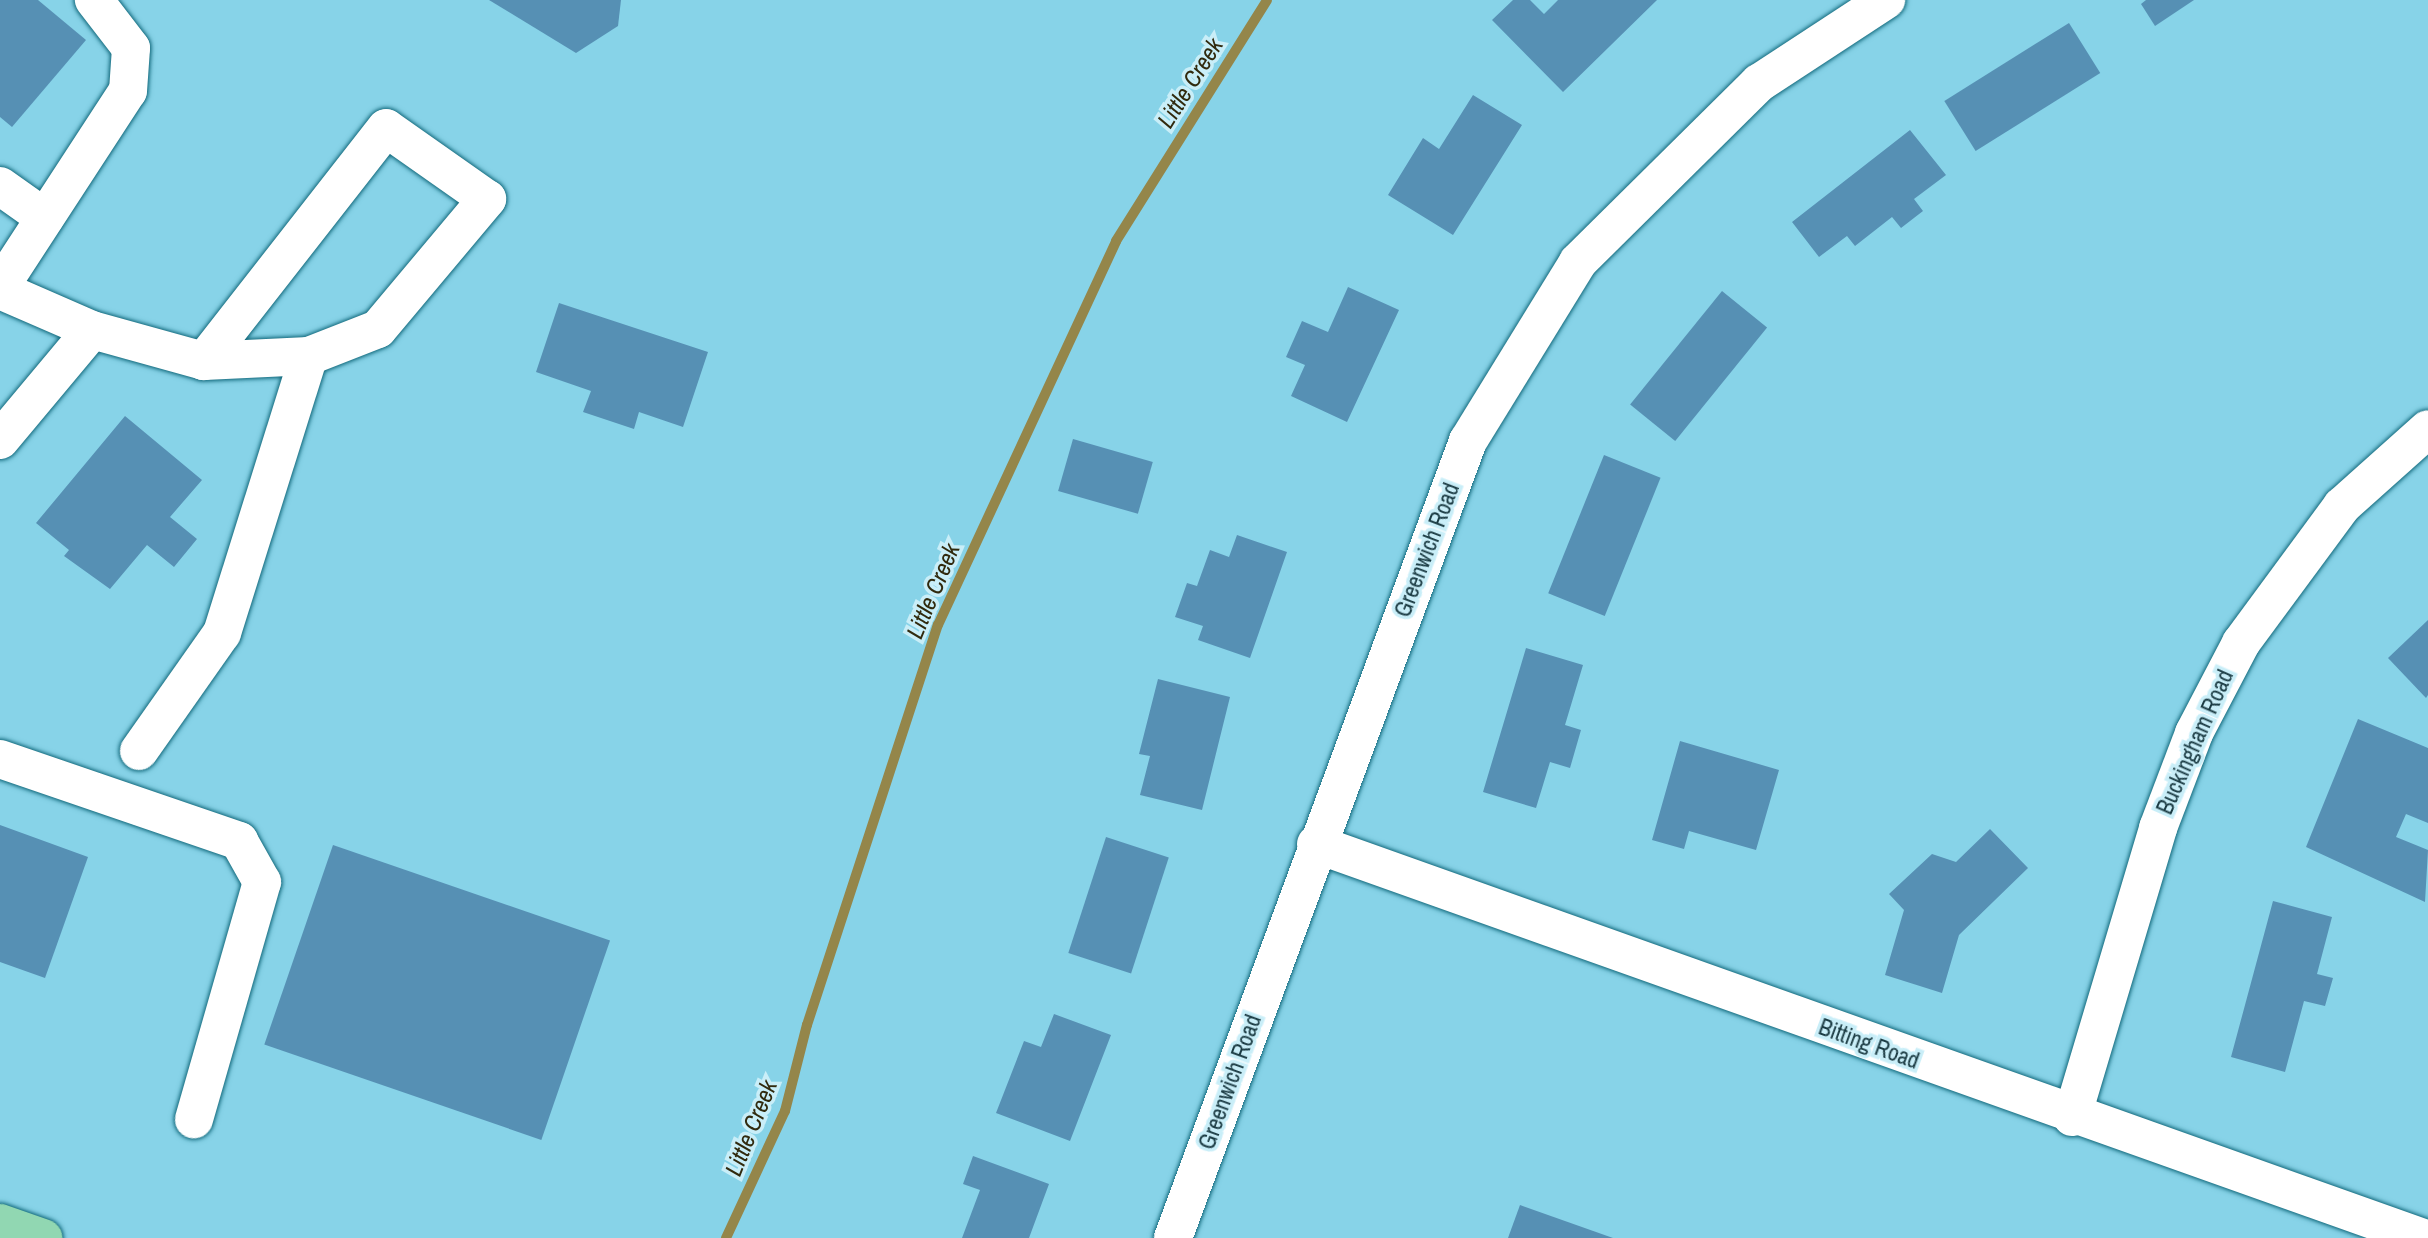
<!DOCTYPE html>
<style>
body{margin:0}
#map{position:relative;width:2428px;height:1238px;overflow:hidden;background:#87d3e8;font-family:"Archivo Narrow",sans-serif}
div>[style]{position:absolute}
.stream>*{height:10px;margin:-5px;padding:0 5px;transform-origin:5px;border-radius:5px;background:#94864a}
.building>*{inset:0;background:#5690b4;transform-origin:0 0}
.roads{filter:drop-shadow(0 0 2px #12697c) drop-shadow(0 0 2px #12697c)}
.minor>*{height:38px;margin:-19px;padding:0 19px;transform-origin:19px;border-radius:19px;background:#fff}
.major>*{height:38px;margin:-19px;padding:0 19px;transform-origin:19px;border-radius:19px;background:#91d7b2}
span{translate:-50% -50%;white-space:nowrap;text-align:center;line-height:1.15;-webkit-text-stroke:7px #c9eef8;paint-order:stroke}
.street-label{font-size:23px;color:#1b3b43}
.water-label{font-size:24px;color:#312a0e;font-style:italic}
</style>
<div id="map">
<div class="stream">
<div style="left:726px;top:1238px;width:140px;rotate:-65.1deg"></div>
<div style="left:785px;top:1111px;width:89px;rotate:-75.7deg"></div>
<div style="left:807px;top:1025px;width:421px;rotate:-71.9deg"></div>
<div style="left:938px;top:625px;width:423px;rotate:-65.1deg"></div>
<div style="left:1116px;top:241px;width:284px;rotate:-57.9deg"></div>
</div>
<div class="building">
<div style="clip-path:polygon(0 0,38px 0,86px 40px,12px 127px,0 117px)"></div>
<div style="clip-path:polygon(489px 0,621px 0,618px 26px,576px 53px)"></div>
<div style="clip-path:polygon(1513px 0,1530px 0,1544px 14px,1558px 0,1657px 0,1563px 92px,1492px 20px)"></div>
<div style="clip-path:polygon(2146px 0,2194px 0,2155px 26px,2141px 4px)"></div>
<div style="left:2069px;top:23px;width:59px;height:147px;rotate:58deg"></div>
<div style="clip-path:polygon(1473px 95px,1522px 125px,1453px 235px,1388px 195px,1423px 138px,1439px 149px)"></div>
<div style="clip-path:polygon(1910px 130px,1946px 175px,1914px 199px,1923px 211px,1901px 228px,1892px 217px,1855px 246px,1847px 236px,1819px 257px,1792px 222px)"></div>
<div style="clip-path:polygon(1348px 287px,1399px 310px,1347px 422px,1291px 396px,1305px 365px,1286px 357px,1302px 321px,1328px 332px)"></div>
<div style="left:1722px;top:291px;width:58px;height:146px;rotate:39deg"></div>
<div style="clip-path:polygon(559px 303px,708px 352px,683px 427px,639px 412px,634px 429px,583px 412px,591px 391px,536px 372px)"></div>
<div style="clip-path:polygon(125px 416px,202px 480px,170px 517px,197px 539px,174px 567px,147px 545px,110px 589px,64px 556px,69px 550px,36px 523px)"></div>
<div style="left:1073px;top:439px;width:83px;height:54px;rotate:16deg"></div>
<div style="left:1604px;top:455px;width:61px;height:149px;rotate:22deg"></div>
<div style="clip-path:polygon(1237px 535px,1287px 552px,1250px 658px,1198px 640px,1203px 626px,1175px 617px,1187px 583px,1197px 586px,1210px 550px,1229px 557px)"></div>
<div style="clip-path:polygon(2428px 620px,2428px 695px,2426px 698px,2388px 658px)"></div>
<div style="clip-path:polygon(1526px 648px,1583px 665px,1565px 725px,1581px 730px,1570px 768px,1550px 762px,1536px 808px,1483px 792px)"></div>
<div style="clip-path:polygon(1158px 679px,1230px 697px,1202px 810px,1140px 795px,1150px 756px,1139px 754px)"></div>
<div style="clip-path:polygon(2358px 719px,2428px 748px,2428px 823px,2406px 814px,2396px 837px,2428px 850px,2425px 902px,2306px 847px)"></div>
<div style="clip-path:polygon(1680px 741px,1779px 770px,1756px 850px,1689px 831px,1684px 849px,1652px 840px)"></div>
<div style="clip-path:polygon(0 825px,88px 857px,45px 978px,0 962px)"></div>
<div style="clip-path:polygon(1990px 829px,2028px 868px,1959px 935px,1942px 993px,1885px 975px,1904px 910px,1889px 894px,1932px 854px,1956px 862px)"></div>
<div style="left:1106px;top:837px;width:66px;height:122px;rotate:18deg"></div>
<div style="left:333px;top:845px;width:293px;height:211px;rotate:19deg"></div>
<div style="clip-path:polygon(2273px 901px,2332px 917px,2317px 974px,2333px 978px,2325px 1006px,2304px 1001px,2285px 1072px,2231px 1057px)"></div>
<div style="clip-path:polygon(1054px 1014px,1111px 1035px,1070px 1141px,996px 1113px,1024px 1041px,1041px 1047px)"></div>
<div style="clip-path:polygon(973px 1156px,1049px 1184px,1029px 1238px,962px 1238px,980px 1190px,963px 1184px)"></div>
<div style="clip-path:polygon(1520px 1205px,1613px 1238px,1508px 1238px)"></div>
</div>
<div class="roads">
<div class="minor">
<div style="left:0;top:186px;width:55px;rotate:35.4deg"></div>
<div style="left:0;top:287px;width:234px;rotate:-56.9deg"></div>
<div style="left:128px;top:91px;width:43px;rotate:-86deg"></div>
<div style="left:131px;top:48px;width:61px;rotate:-127.6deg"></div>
<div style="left:0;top:290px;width:100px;rotate:23.5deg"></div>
<div style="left:92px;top:330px;width:116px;rotate:15.5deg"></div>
<div style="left:0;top:440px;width:143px;rotate:-50.1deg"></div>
<div style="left:139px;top:751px;width:144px;rotate:-54.9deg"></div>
<div style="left:222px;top:633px;width:290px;rotate:-72.6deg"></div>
<div style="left:309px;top:356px;width:74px;rotate:-21.4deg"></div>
<div style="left:378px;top:329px;width:170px;rotate:-50deg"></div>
<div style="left:487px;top:199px;width:123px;rotate:-144.9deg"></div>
<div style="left:386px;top:128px;width:296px;rotate:128deg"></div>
<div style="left:204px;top:361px;width:105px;rotate:-2.7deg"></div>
<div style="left:0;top:759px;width:253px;rotate:18.9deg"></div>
<div style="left:239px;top:841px;width:47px;rotate:60.7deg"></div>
<div style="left:262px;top:882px;width:247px;rotate:106deg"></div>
<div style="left:1316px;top:844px;width:1175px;rotate:19.59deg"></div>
<div style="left:2072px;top:1117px;width:302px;rotate:-73.4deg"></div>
<div style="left:2158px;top:828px;width:102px;rotate:-69.2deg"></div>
<div style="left:2194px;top:733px;width:102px;rotate:-62.4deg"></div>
<div style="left:2241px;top:643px;width:170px;rotate:-53.6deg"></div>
<div style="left:2342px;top:506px;width:115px;rotate:-41.8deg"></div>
<div style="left:1173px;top:1238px;width:850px;rotate:-69.69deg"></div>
<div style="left:1468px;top:441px;width:210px;rotate:-58.4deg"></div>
<div style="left:1578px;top:262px;width:255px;rotate:-44.7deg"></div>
<div style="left:1759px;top:83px;width:152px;rotate:-33.2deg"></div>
</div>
<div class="major">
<div style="left:0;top:1223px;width:46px;rotate:19.2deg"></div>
</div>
</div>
<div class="street-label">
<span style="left:1427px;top:550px;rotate:-69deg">Greenwich Road</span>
<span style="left:2195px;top:742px;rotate:-66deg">Buckingham Road</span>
<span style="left:1869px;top:1044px;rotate:20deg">Bitting Road</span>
<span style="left:1230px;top:1082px;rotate:-70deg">Greenwich Road</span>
</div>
<div class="water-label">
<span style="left:1190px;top:83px;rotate:-58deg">Little Creek</span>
<span style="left:933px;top:591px;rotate:-67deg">Little Creek</span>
<span style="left:751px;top:1128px;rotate:-68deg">Little Creek</span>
</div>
</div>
